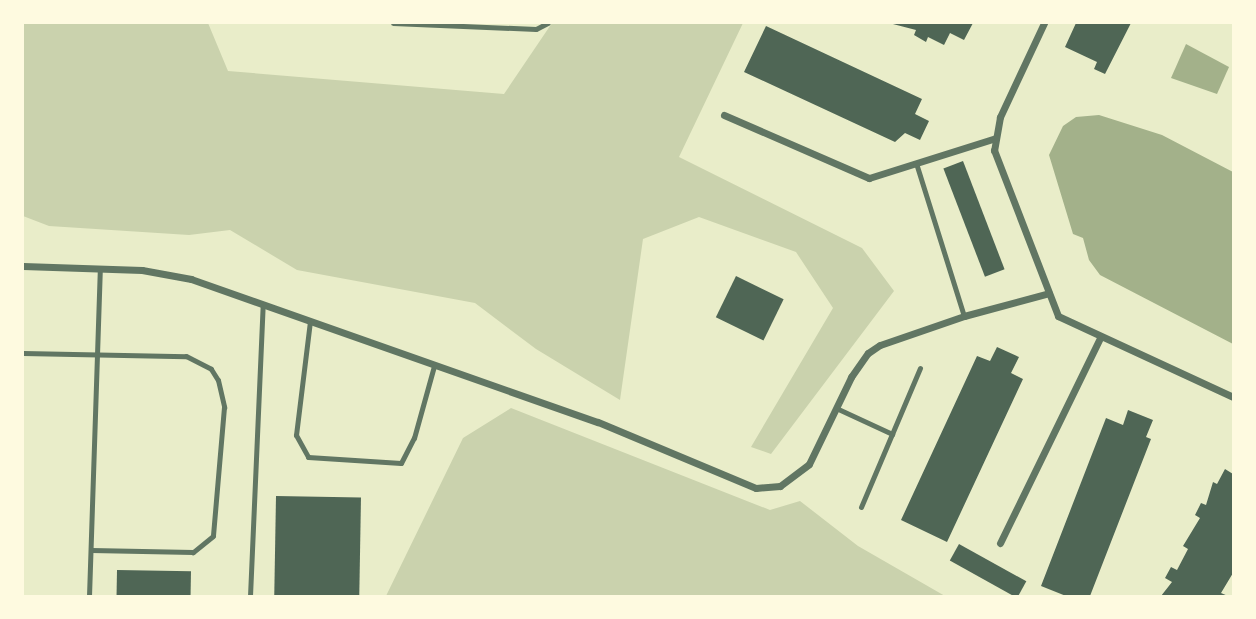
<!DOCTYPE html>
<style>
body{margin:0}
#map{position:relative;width:1256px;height:619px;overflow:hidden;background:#e9edc9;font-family:"Source Sans 3",sans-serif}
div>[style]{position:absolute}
.green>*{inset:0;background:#cad2ad}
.water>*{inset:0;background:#a3b18a}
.building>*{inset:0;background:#4f6655;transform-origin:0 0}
.service>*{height:5px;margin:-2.5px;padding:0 2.5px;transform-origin:2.5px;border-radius:2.5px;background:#617663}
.minor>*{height:7px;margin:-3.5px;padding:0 3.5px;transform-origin:3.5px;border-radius:3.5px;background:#617663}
span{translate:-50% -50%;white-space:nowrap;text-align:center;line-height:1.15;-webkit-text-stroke:5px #fefae0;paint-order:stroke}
.frame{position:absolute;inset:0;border:24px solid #fefae0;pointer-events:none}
</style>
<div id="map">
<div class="green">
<div style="clip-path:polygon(23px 23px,208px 23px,228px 71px,504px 94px,552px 23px,743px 23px,679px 157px,862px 248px,894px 291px,771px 454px,751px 447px,833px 308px,796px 252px,699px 217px,643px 239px,620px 400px,536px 349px,475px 303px,297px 270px,230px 230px,189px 235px,49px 226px,23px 216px)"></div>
<div style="clip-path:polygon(511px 408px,770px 510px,800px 501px,858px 546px,945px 596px,386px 596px,463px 438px)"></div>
</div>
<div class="water">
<div style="clip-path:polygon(1186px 44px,1229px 67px,1217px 94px,1171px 78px)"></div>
<div style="clip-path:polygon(1099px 115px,1162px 135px,1233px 172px,1233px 344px,1100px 275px,1089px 260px,1083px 238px,1073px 234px,1049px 155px,1063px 126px,1076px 117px)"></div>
</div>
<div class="building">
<div style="clip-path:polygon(889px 23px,973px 23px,964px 40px,950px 33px,944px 45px,928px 37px,926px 42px,914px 35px,916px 30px)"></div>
<div style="clip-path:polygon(1076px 23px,1131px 23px,1105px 74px,1094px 69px,1097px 62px,1065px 47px)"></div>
<div style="clip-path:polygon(766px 26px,922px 99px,915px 114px,929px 121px,920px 140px,905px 133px,895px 142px,744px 72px)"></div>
<div style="left:963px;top:161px;width:116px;height:21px;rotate:69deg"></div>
<div style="left:736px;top:276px;width:53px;height:46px;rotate:26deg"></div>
<div style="clip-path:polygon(997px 347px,1019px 357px,1011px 373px,1023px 379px,947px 542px,901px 520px,977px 356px,990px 361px)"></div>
<div style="clip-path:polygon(1128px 410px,1153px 420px,1146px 437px,1151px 439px,1090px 596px,1066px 596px,1041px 586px,1106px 418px,1123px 425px)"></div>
<div style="clip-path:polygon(1225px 469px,1233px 474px,1233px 573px,1221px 593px,1228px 596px,1161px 596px,1172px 582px,1165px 578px,1171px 567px,1177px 570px,1188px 549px,1183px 546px,1200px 518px,1195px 515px,1201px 503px,1206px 505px,1213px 482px,1217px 484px)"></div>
<div style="left:276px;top:496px;width:85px;height:100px;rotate:1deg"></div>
<div style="left:959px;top:544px;width:77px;height:19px;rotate:29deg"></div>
<div style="left:117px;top:570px;width:74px;height:26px;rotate:1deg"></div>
</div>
<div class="service">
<div style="left:393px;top:23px;width:143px;rotate:2.4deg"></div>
<div style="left:536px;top:29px;width:13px;rotate:-27deg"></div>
<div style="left:916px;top:163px;width:160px;rotate:72.6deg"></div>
<div style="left:310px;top:321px;width:115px;rotate:97deg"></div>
<div style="left:296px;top:435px;width:25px;rotate:61deg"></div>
<div style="left:308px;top:457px;width:93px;rotate:3.7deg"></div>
<div style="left:401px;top:463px;width:28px;rotate:-63deg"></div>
<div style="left:414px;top:438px;width:75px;rotate:-74.5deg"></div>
<div style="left:23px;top:353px;width:163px;rotate:1.1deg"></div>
<div style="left:186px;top:356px;width:28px;rotate:27deg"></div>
<div style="left:211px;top:369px;width:13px;rotate:58deg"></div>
<div style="left:218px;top:380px;width:28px;rotate:77deg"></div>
<div style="left:224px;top:407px;width:129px;rotate:94.9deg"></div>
<div style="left:213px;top:536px;width:26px;rotate:141deg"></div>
<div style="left:193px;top:552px;width:102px;rotate:-178.9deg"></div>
<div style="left:836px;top:408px;width:62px;rotate:24.9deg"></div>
<div style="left:861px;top:507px;width:151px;rotate:-67deg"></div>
<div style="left:89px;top:596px;width:328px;rotate:-88.1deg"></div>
<div style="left:250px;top:596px;width:292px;rotate:-87.5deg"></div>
</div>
<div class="minor">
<div style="left:1044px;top:23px;width:104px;rotate:115.1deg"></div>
<div style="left:1000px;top:117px;width:34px;rotate:100deg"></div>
<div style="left:994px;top:150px;width:178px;rotate:68.9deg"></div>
<div style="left:1058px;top:316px;width:193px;rotate:24.8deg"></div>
<div style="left:724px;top:115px;width:158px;rotate:23.5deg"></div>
<div style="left:869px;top:178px;width:133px;rotate:-17.5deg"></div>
<div style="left:23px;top:266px;width:119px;rotate:1.9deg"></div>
<div style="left:142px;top:270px;width:50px;rotate:10.4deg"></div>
<div style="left:191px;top:279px;width:431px;rotate:19.4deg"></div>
<div style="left:598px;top:422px;width:171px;rotate:22.7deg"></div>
<div style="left:756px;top:488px;width:24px;rotate:-5deg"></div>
<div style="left:780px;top:486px;width:36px;rotate:-37deg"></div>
<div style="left:809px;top:464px;width:97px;rotate:-64.2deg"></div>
<div style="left:851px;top:377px;width:29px;rotate:-55deg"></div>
<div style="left:868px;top:353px;width:14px;rotate:-34deg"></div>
<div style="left:880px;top:345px;width:89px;rotate:-19deg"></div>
<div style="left:964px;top:316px;width:88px;rotate:-15.1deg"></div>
<div style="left:1000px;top:543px;width:230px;rotate:-64deg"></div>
</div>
<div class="frame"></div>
</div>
